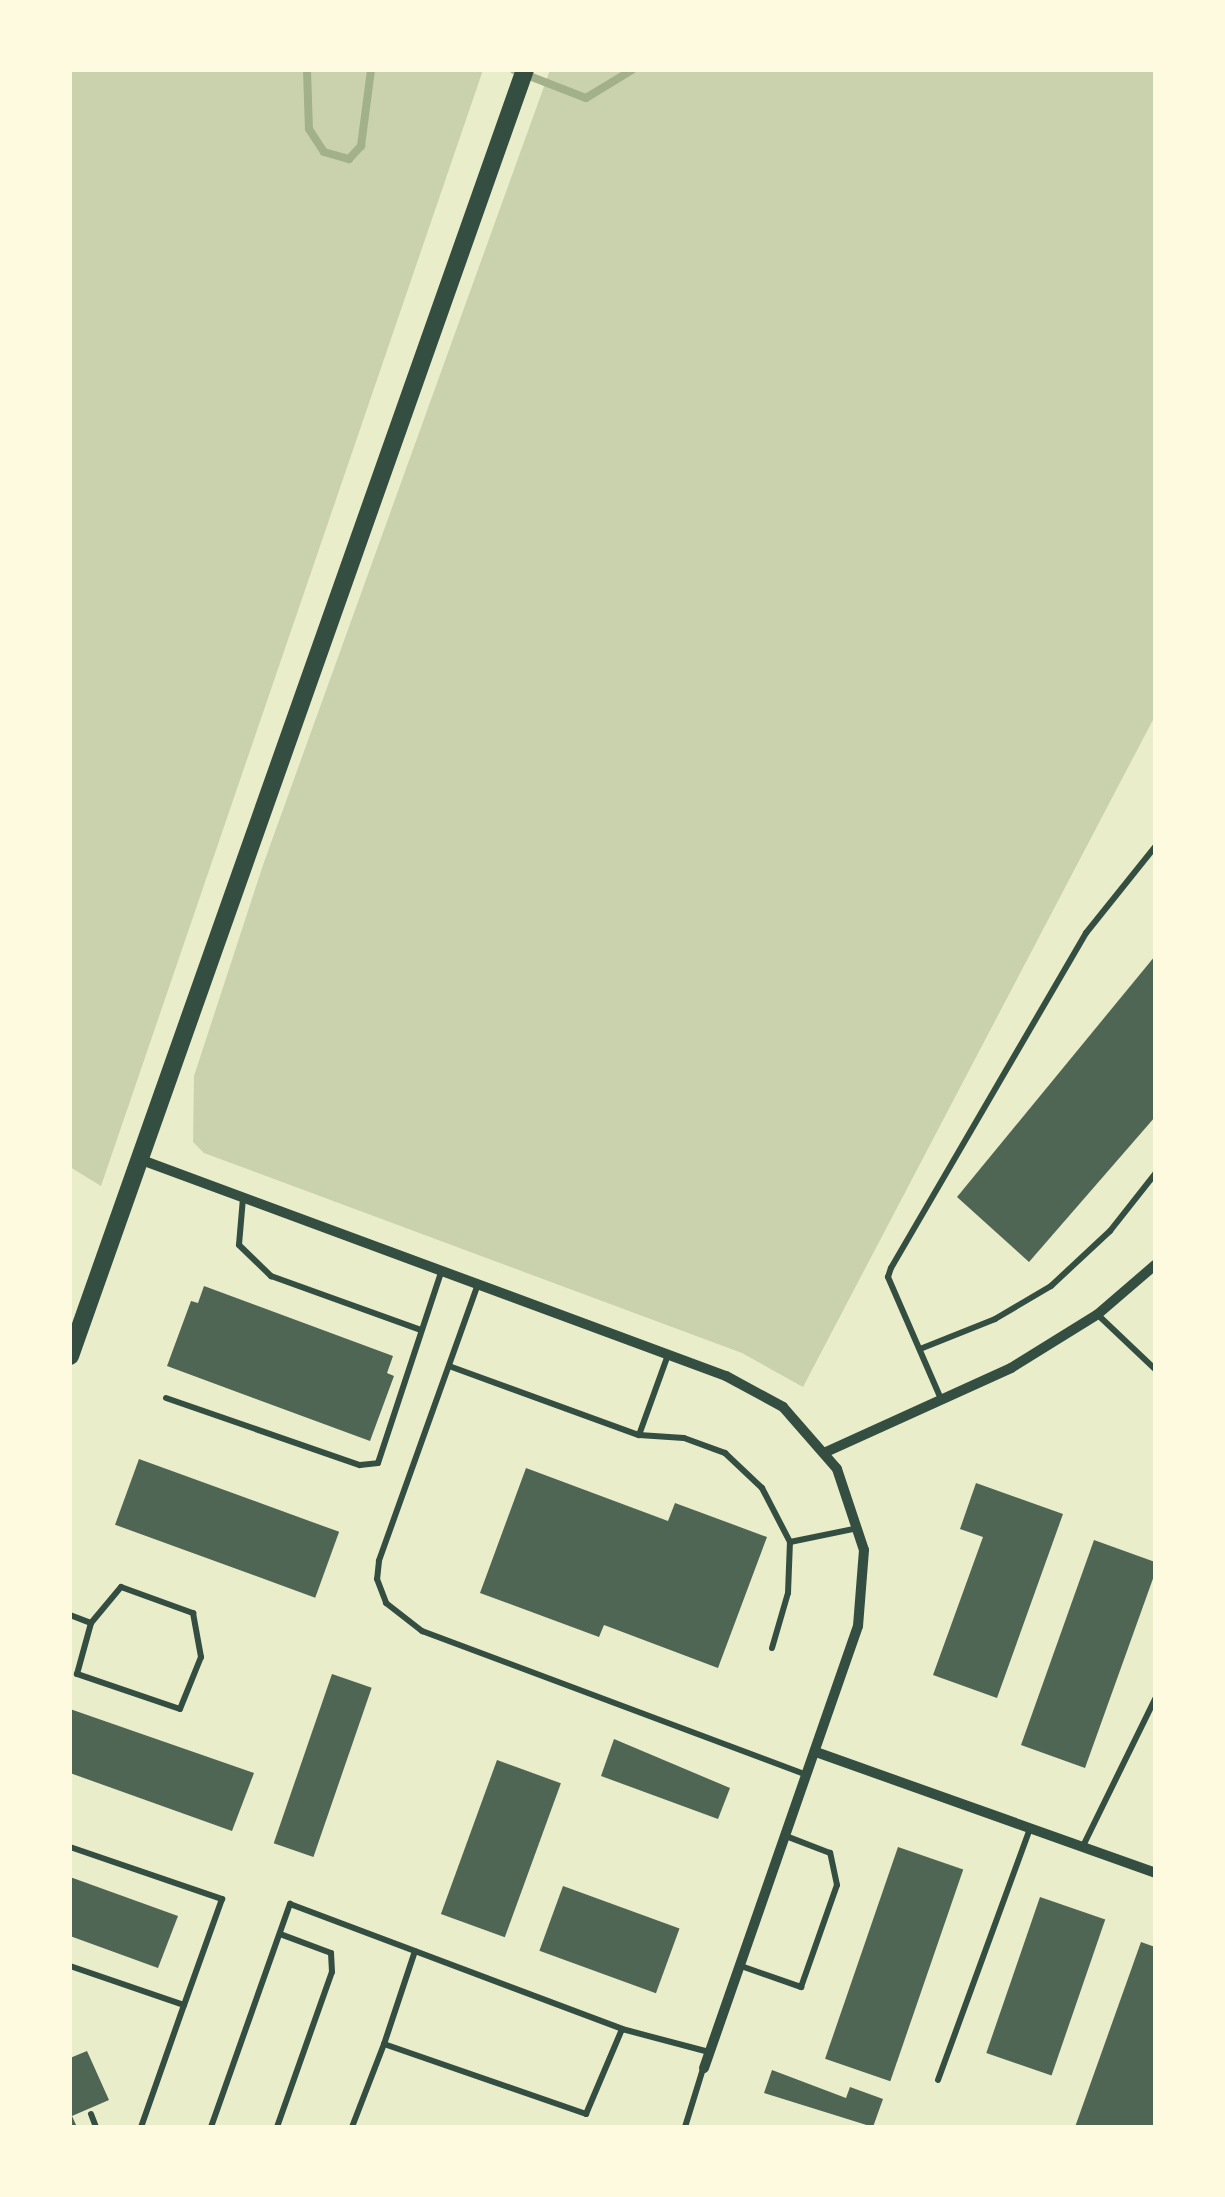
<!DOCTYPE html>
<style>
body{margin:0}
#map{position:relative;width:1225px;height:2197px;overflow:hidden;background:#e9edc9;font-family:Commissioner,sans-serif}
div>[style]{position:absolute}
.green>*{inset:0;background:#cad2ad}
.stream>*{height:8px;margin:-4px;padding:0 4px;transform-origin:4px;border-radius:4px;background:#a3b18a}
.building>*{inset:0;background:#4f6655;transform-origin:0 0}
.service>*{height:6px;margin:-3px;padding:0 3px;transform-origin:3px;border-radius:3px;background:#344e41}
.minor>*{height:10px;margin:-5px;padding:0 5px;transform-origin:5px;border-radius:5px;background:#344e41}
.secondary>*{height:18px;margin:-9px;padding:0 9px;transform-origin:9px;border-radius:9px;background:#344e41}
span{translate:-50% -50%;white-space:nowrap;text-align:center;line-height:1.15;-webkit-text-stroke:9px #fefae0;paint-order:stroke}
.frame{position:absolute;inset:0;border:72px solid #fefae0;pointer-events:none}
</style>
<div id="map">
<div class="green">
<div style="clip-path:polygon(70px 70px,483px 70px,101px 1186px,70px 1167px)"></div>
<div style="clip-path:polygon(550px 70px,1155px 70px,1155px 716px,803px 1387px,742px 1353px,204px 1153px,193px 1142px,194px 1076px,263px 865px)"></div>
</div>
<div class="stream">
<div style="left:307px;top:70px;width:59px;rotate:88.1deg"></div>
<div style="left:309px;top:129px;width:27px;rotate:57deg"></div>
<div style="left:324px;top:152px;width:26px;rotate:16deg"></div>
<div style="left:349px;top:159px;width:18px;rotate:-47deg"></div>
<div style="left:361px;top:146px;width:77px;rotate:-82.5deg"></div>
<div style="left:514px;top:70px;width:77px;rotate:21.3deg"></div>
<div style="left:586px;top:98px;width:54px;rotate:-31.3deg"></div>
</div>
<div class="building">
<div style="clip-path:polygon(1155px 956px,1155px 1117px,1029px 1262px,957px 1197px)"></div>
<div style="clip-path:polygon(204px 1286px,393px 1356px,387px 1373px,394px 1376px,370px 1441px,167px 1366px,191px 1301px,198px 1303px)"></div>
<div style="left:139px;top:1459px;width:213px;height:70px;rotate:20deg"></div>
<div style="clip-path:polygon(526px 1468px,668px 1521px,675px 1503px,767px 1537px,718px 1668px,604px 1625px,599px 1637px,480px 1593px)"></div>
<div style="clip-path:polygon(976px 1483px,1063px 1514px,997px 1698px,933px 1675px,983px 1537px,960px 1529px)"></div>
<div style="clip-path:polygon(1094px 1540px,1155px 1562px,1155px 1573px,1085px 1768px,1021px 1745px)"></div>
<div style="left:332px;top:1674px;width:42px;height:179px;rotate:19deg"></div>
<div style="clip-path:polygon(70px 1709px,254px 1773px,232px 1831px,70px 1773px)"></div>
<div style="clip-path:polygon(614px 1739px,730px 1788px,718px 1819px,601px 1776px)"></div>
<div style="left:497px;top:1760px;width:68px;height:164px;rotate:20deg"></div>
<div style="left:898px;top:1847px;width:69px;height:224px;rotate:19deg"></div>
<div style="clip-path:polygon(70px 1877px,178px 1916px,158px 1968px,70px 1936px)"></div>
<div style="left:563px;top:1886px;width:124px;height:69px;rotate:20deg"></div>
<div style="left:1040px;top:1897px;width:69px;height:165px;rotate:19deg"></div>
<div style="clip-path:polygon(1141px 1942px,1155px 1947px,1155px 2127px,1075px 2127px)"></div>
<div style="clip-path:polygon(87px 2051px,109px 2100px,72px 2116px,77px 2127px,70px 2127px,70px 2058px)"></div>
<div style="clip-path:polygon(772px 2070px,846px 2098px,850px 2087px,883px 2099px,873px 2127px,764px 2093px)"></div>
</div>
<div class="service">
<div style="left:243px;top:1198px;width:47px;rotate:94.9deg"></div>
<div style="left:239px;top:1245px;width:45px;rotate:44.1deg"></div>
<div style="left:271px;top:1276px;width:159px;rotate:19.8deg"></div>
<div style="left:478px;top:1284px;width:294px;rotate:109.7deg"></div>
<div style="left:379px;top:1561px;width:18px;rotate:96deg"></div>
<div style="left:377px;top:1579px;width:26px;rotate:69deg"></div>
<div style="left:386px;top:1603px;width:46px;rotate:37.9deg"></div>
<div style="left:422px;top:1631px;width:411px;rotate:20.5deg"></div>
<div style="left:1098px;top:1315px;width:79px;rotate:43.5deg"></div>
<div style="left:920px;top:1349px;width:81px;rotate:-21.8deg"></div>
<div style="left:995px;top:1319px;width:65px;rotate:-30.5deg"></div>
<div style="left:1051px;top:1286px;width:81px;rotate:-43deg"></div>
<div style="left:1110px;top:1231px;width:73px;rotate:-51.7deg"></div>
<div style="left:449px;top:1366px;width:202px;rotate:20deg"></div>
<div style="left:639px;top:1435px;width:45px;rotate:3.8deg"></div>
<div style="left:684px;top:1438px;width:44px;rotate:20.1deg"></div>
<div style="left:725px;top:1453px;width:51px;rotate:43.4deg"></div>
<div style="left:762px;top:1488px;width:61px;rotate:62.6deg"></div>
<div style="left:790px;top:1542px;width:69px;rotate:-11.6deg"></div>
<div style="left:166px;top:1398px;width:205px;rotate:19.1deg"></div>
<div style="left:360px;top:1465px;width:18px;rotate:-6deg"></div>
<div style="left:378px;top:1463px;width:203px;rotate:-71.7deg"></div>
<div style="left:941px;top:1399px;width:133px;rotate:-113.5deg"></div>
<div style="left:888px;top:1277px;width:9px;rotate:-72deg"></div>
<div style="left:891px;top:1268px;width:388px;rotate:-59.8deg"></div>
<div style="left:1086px;top:933px;width:110px;rotate:-51.3deg"></div>
<div style="left:639px;top:1435px;width:85px;rotate:-70.1deg"></div>
<div style="left:121px;top:1587px;width:77px;rotate:19.9deg"></div>
<div style="left:193px;top:1613px;width:45px;rotate:79.7deg"></div>
<div style="left:201px;top:1657px;width:56px;rotate:112deg"></div>
<div style="left:180px;top:1709px;width:109px;rotate:-161.2deg"></div>
<div style="left:77px;top:1674px;width:53px;rotate:-74.6deg"></div>
<div style="left:91px;top:1623px;width:47px;rotate:-50.2deg"></div>
<div style="left:70px;top:1615px;width:22px;rotate:21deg"></div>
<div style="left:772px;top:1648px;width:57px;rotate:-73.8deg"></div>
<div style="left:788px;top:1593px;width:51px;rotate:-87.8deg"></div>
<div style="left:1083px;top:1846px;width:164px;rotate:-63.9deg"></div>
<div style="left:70px;top:1847px;width:161px;rotate:18.9deg"></div>
<div style="left:222px;top:1899px;width:113px;rotate:109.7deg"></div>
<div style="left:415px;top:1951px;width:98px;rotate:108.4deg"></div>
<div style="left:384px;top:2044px;width:214px;rotate:19.1deg"></div>
<div style="left:586px;top:2114px;width:92px;rotate:-67deg"></div>
<div style="left:70px;top:1966px;width:120px;rotate:18.9deg"></div>
<div style="left:184px;top:2005px;width:129px;rotate:109.4deg"></div>
<div style="left:741px;top:1966px;width:64px;rotate:19.3deg"></div>
<div style="left:801px;top:1987px;width:108px;rotate:-70.6deg"></div>
<div style="left:837px;top:1885px;width:33px;rotate:-102deg"></div>
<div style="left:830px;top:1853px;width:47px;rotate:-158.9deg"></div>
<div style="left:938px;top:2080px;width:268px;rotate:-69.9deg"></div>
<div style="left:91px;top:2114px;width:14px;rotate:69deg"></div>
<div style="left:211px;top:2127px;width:237px;rotate:-70.5deg"></div>
<div style="left:290px;top:1904px;width:355px;rotate:20.6deg"></div>
<div style="left:622px;top:2029px;width:90px;rotate:14.8deg"></div>
<div style="left:277px;top:2127px;width:164px;rotate:-70.5deg"></div>
<div style="left:332px;top:1972px;width:19px;rotate:-93deg"></div>
<div style="left:331px;top:1953px;width:54px;rotate:-159.6deg"></div>
<div style="left:352px;top:2127px;width:89px;rotate:-68.9deg"></div>
<div style="left:685px;top:2127px;width:61px;rotate:-72.8deg"></div>
</div>
<div class="minor">
<div style="left:139px;top:1159px;width:626px;rotate:20.29deg"></div>
<div style="left:726px;top:1376px;width:65px;rotate:28.5deg"></div>
<div style="left:783px;top:1407px;width:82px;rotate:48.9deg"></div>
<div style="left:837px;top:1469px;width:85px;rotate:71.6deg"></div>
<div style="left:864px;top:1550px;width:76px;rotate:94.5deg"></div>
<div style="left:858px;top:1626px;width:468px;rotate:109.2deg"></div>
<div style="left:826px;top:1452px;width:203px;rotate:-24.4deg"></div>
<div style="left:1011px;top:1368px;width:102px;rotate:-31.8deg"></div>
<div style="left:1098px;top:1314px;width:75px;rotate:-40.7deg"></div>
<div style="left:816px;top:1752px;width:360px;rotate:19.6deg"></div>
</div>
<div class="secondary">
<div style="left:70px;top:1356px;width:1364px;rotate:-70.52deg"></div>
</div>
<div class="frame"></div>
</div>
